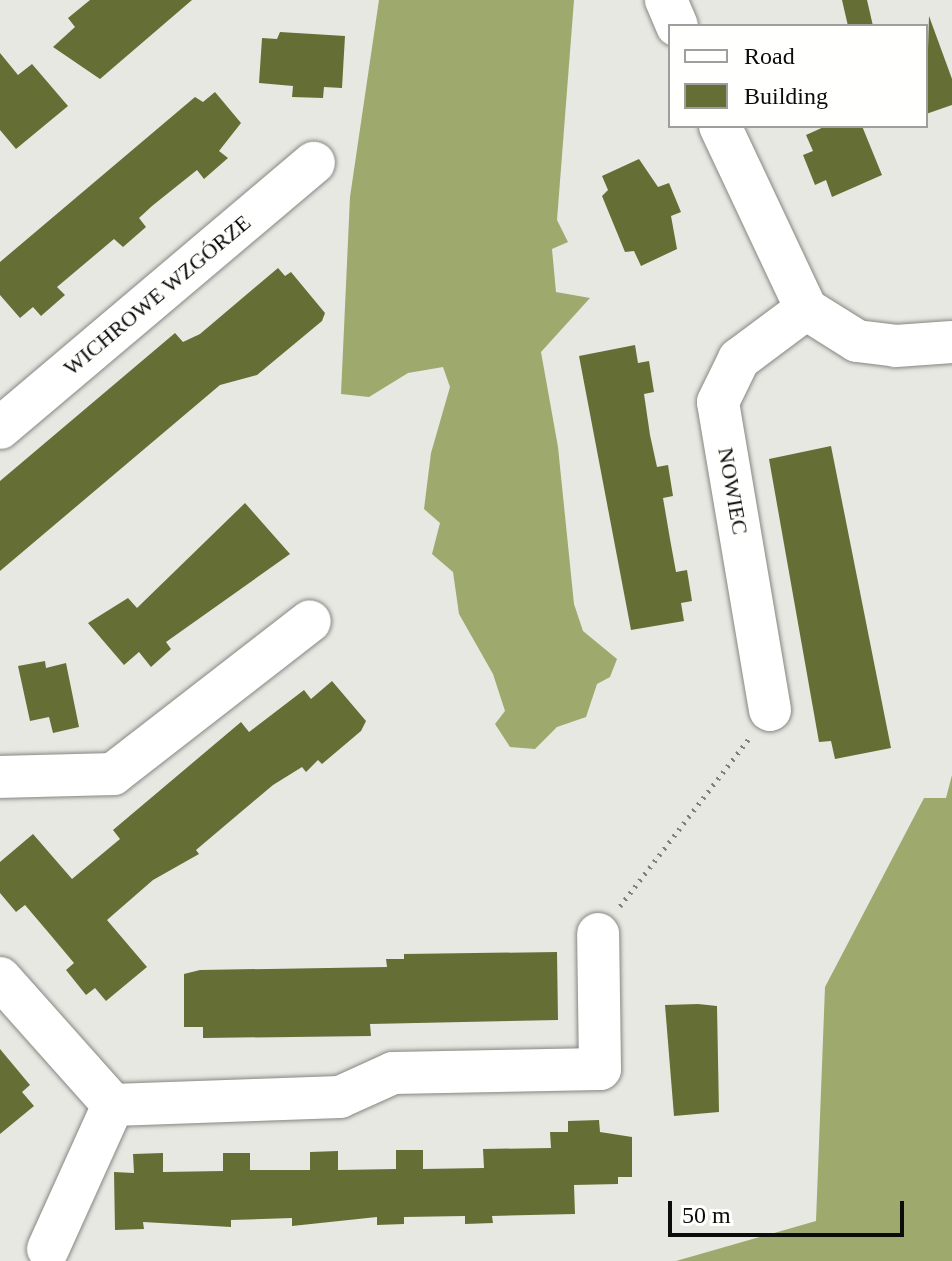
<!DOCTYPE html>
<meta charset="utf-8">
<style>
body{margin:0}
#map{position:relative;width:952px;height:1261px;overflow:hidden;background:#e7e8e2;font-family:"Times New Roman",serif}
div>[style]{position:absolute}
.forest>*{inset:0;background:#9ea96e}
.building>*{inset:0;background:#656f35}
.path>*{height:5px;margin-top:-2.5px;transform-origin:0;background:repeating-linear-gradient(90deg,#7f807c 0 2px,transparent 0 8px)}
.roads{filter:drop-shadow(0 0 2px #868782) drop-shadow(0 0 2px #868782)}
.minor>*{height:42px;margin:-21px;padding:0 21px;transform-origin:21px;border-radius:21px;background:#fff}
span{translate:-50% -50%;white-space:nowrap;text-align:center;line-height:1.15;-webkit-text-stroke:6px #fffffe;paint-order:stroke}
.street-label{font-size:22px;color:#0c0c0a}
.legend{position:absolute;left:668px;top:24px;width:260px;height:104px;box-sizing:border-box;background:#fffffe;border:2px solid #9e9e9c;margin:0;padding:10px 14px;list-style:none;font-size:24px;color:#0c0c0a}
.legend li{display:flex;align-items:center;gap:16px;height:40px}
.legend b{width:40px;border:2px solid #9e9e9c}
.scale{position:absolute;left:668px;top:1201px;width:236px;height:36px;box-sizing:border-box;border:4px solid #0c0c0a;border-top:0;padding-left:10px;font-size:24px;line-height:28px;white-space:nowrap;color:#0c0c0a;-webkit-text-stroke:6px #fffffe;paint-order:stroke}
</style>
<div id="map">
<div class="forest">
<div style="clip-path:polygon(379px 0,574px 0,557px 220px,568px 242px,552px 249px,556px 292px,590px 298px,541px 352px,558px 447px,574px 604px,583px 631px,617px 659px,610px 677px,597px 684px,586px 717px,557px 727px,535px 749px,510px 747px,495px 724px,505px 711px,493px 674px,459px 614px,453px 572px,432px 554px,440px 523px,424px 509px,431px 453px,450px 387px,443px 367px,408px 373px,369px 397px,341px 394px,350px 197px)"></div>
<div style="clip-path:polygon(952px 775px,952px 1261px,676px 1261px,816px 1221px,825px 987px,924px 798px,946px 798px)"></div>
</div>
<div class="building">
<div style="clip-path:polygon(90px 0,192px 0,100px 79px,53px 47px,75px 27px,68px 18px)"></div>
<div style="clip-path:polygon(842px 0,867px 0,873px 26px,848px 26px)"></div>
<div style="clip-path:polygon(929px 16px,952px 79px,952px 105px,926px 114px)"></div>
<div style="clip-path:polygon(280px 32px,345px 36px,342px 88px,324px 87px,323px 98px,292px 97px,293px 86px,259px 83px,262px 38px,277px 39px)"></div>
<div style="clip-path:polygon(0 53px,18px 75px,32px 64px,68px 106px,16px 149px,0 130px)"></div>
<div style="clip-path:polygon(215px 92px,241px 123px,219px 151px,228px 158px,204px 179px,197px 170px,152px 206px,139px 218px,146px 227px,123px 247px,114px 239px,57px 287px,65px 295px,41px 316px,33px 307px,20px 318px,0 295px,0 262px,195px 97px,203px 102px)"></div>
<div style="clip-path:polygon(826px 126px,862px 126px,882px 175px,832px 197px,826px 180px,815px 185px,803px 155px,813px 151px,806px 135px)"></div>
<div style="clip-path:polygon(639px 159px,658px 187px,669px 183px,681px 212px,671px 216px,677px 249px,641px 266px,634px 251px,625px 252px,602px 196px,608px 190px,602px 176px)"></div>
<div style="clip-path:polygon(278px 268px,285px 276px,291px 272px,325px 313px,322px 321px,257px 375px,220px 385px,0 571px,0 481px,175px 333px,183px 342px,200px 334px)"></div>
<div style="clip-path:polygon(635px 345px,638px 363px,649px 361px,654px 392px,644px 394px,650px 435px,657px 467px,668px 465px,673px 496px,663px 498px,670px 539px,676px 572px,687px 570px,692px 601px,681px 603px,684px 621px,631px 630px,579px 356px)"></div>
<div style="clip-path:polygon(831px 446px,891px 748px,835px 759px,831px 741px,819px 742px,769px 459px)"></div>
<div style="clip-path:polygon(245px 503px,290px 554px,166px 642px,171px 649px,151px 667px,139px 652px,124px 665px,88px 623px,128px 598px,137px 608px)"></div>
<div style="clip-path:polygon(45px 661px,46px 668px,66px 663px,79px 727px,53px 733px,49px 717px,30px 721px,18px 666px)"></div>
<div style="clip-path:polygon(332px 681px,366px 721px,361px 731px,322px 764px,318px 760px,306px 772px,302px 767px,273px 785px,196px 850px,199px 854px,153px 880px,107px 920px,147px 967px,106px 1001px,95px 988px,86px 995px,66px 970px,74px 963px,48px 932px,25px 905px,16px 912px,0 893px,0 862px,33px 834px,72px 879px,120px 839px,113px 830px,241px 722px,249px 732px,304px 690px,311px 699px)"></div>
<div style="clip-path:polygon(557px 952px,558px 1020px,370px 1024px,371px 1036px,203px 1038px,203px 1027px,184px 1027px,184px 974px,200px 970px,387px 967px,386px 959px,404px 959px,404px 954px)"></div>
<div style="clip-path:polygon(698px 1004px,717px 1006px,719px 1112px,674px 1116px,665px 1005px)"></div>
<div style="clip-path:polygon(0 1049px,30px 1085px,22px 1092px,34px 1106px,0 1134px)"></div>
<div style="clip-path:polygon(599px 1120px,600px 1132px,632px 1137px,632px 1177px,618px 1177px,618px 1184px,574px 1185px,575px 1214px,492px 1216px,493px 1223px,465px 1224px,465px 1216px,404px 1217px,404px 1224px,377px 1225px,377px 1217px,292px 1226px,292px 1218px,231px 1220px,231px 1227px,143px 1222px,144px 1229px,115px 1230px,114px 1172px,134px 1173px,133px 1154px,163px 1153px,163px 1172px,223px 1171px,223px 1153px,250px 1153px,250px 1170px,310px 1170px,310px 1152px,338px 1151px,338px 1170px,396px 1169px,396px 1150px,423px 1150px,423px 1169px,484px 1168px,483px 1149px,551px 1148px,550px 1132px,568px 1132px,568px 1121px)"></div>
</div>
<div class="path">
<div style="left:620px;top:906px;width:213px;rotate:-52.4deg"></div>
</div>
<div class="roads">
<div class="minor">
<div style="left:666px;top:0;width:28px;rotate:67deg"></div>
<div style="left:720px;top:126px;width:202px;rotate:64.8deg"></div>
<div style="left:806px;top:309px;width:60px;rotate:32.1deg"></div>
<div style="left:857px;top:341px;width:39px;rotate:7deg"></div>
<div style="left:896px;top:346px;width:56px;rotate:-4.1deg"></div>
<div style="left:0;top:428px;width:411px;rotate:-40.2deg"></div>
<div style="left:770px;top:710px;width:312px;rotate:-99.6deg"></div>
<div style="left:718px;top:402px;width:48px;rotate:-64deg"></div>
<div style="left:739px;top:359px;width:84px;rotate:-36.7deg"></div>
<div style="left:0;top:777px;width:113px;rotate:-1.5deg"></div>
<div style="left:113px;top:774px;width:249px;rotate:-37.8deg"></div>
<div style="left:0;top:978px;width:170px;rotate:48.3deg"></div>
<div style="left:113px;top:1105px;width:227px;rotate:-2deg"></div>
<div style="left:340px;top:1097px;width:58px;rotate:-24.4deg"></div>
<div style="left:393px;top:1073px;width:207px;rotate:-1.1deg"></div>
<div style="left:600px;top:1069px;width:135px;rotate:-90.8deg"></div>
<div style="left:48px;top:1249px;width:158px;rotate:-65.7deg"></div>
</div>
</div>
<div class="street-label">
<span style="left:157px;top:295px;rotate:-40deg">WICHROWE WZGÓRZE</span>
<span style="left:733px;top:491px;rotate:80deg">NOWIEC</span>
</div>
<ul class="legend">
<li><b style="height:10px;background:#fff"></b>Road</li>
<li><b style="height:22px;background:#656f35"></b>Building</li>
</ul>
<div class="scale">50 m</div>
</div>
